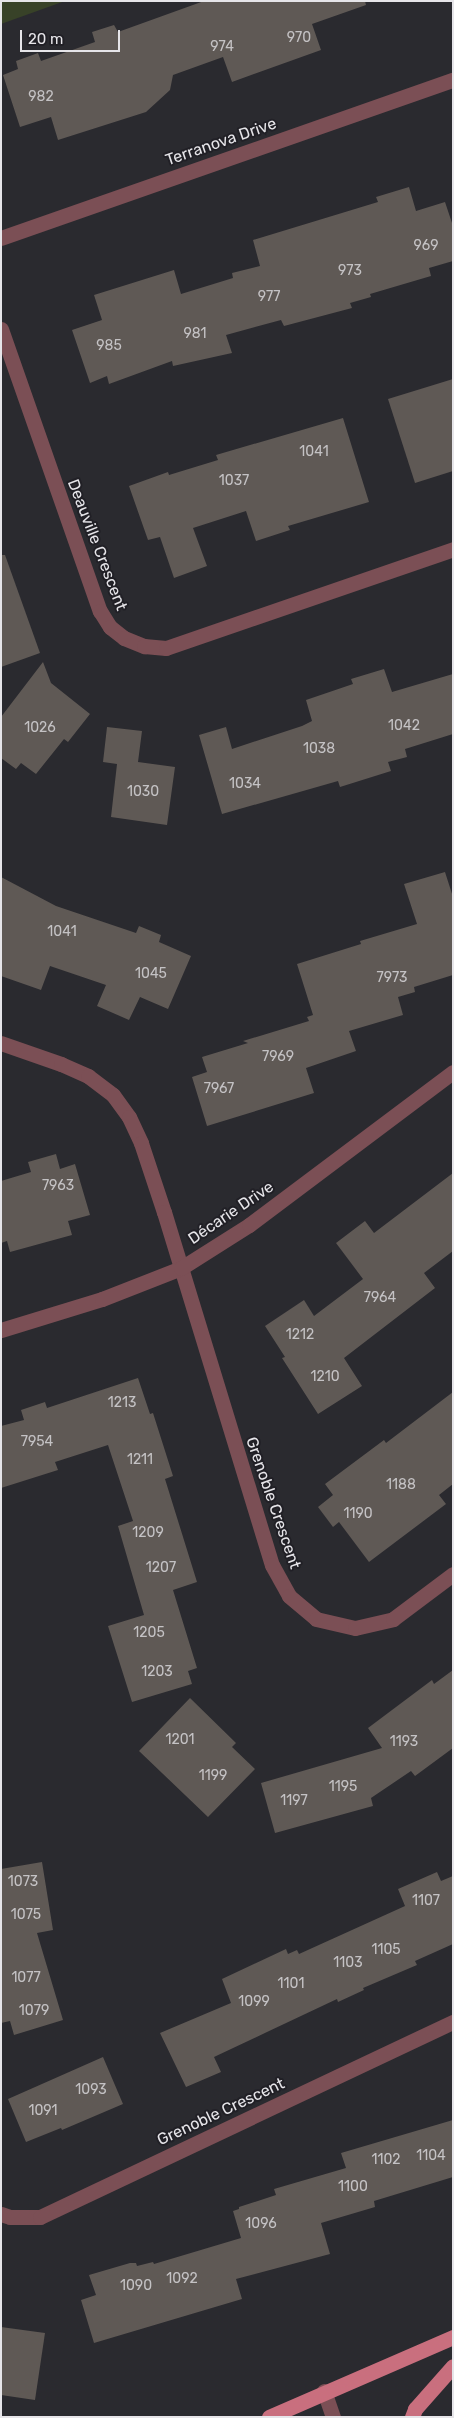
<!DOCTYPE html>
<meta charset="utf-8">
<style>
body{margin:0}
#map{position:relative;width:454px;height:2418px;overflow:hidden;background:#2a2a2f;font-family:Rubik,sans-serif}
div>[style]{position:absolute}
.green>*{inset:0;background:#384228}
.building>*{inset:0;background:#5f5955}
.minor>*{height:15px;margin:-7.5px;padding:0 7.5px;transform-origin:7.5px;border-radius:7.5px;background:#7b4f55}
.major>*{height:15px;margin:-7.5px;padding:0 7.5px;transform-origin:7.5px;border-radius:7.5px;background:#c96f7e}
span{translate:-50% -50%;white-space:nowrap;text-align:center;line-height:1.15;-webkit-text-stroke:4px #212026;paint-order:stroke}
.number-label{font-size:14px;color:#c4c2c4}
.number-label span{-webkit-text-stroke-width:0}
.street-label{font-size:16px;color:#e6e5e9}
.frame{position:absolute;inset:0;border:2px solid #e6e5e9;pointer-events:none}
.scale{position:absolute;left:20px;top:30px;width:100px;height:22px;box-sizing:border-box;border:2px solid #e6e5e9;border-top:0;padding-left:6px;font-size:15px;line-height:18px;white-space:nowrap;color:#e6e5e9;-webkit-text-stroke:4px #212026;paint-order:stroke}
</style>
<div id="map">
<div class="green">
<div style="clip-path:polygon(1px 1px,65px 1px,1px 24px)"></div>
</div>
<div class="building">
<div style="clip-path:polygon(204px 1px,365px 1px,366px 5px,312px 24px,321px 50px,232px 82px,223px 57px,173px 75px,170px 90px,146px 112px,58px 140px,51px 117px,20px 127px,3px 75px,18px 69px,16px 61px,38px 53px,41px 61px,95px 42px,92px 32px,114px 25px,118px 32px)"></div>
<div style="clip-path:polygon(409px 187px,416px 211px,445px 202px,453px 226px,453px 261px,429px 268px,431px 276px,370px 294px,371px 297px,350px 303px,352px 308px,284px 326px,281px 320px,226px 335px,232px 353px,173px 366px,172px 361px,109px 384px,107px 376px,90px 383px,72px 330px,102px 320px,94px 295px,174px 270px,181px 294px,233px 278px,232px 273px,260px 266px,253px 240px,378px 202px,376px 197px)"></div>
<div style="clip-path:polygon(453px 379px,453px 471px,415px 483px,388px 399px)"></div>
<div style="clip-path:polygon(343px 418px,369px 502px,288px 526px,290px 530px,256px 541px,246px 511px,193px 528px,207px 566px,174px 578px,160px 537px,148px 540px,129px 486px,168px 472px,169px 475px,218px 460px,216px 455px)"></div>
<div style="clip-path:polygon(1px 555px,5px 555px,40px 653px,1px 667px)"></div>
<div style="clip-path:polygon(43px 662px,51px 683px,90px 714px,68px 742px,64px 739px,36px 774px,21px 763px,16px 769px,1px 758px,1px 717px)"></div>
<div style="clip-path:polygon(384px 669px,392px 692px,453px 674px,453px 734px,405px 749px,407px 757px,388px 762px,391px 771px,340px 787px,338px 781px,222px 814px,199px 735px,226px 727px,232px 749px,302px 726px,312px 721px,306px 700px,353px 684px,351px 679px)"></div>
<div style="clip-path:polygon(107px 727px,142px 731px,138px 762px,175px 767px,167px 825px,111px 817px,117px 764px,103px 762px)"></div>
<div style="clip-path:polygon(445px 872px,453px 897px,453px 975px,414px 987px,415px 992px,398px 997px,403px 1015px,349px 1031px,356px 1051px,306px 1068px,314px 1093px,207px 1126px,192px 1077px,207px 1072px,202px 1057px,248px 1043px,243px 1041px,309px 1021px,307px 1017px,313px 1015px,297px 964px,361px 944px,360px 941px,417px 924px,404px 884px)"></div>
<div style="clip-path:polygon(1px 877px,56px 906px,136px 933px,139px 926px,161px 935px,159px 942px,191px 956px,168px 1009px,140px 997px,129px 1020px,97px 1006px,106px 985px,50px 966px,41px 990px,1px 976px)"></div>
<div style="clip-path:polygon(56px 1154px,60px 1169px,75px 1164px,90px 1215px,68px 1221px,72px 1235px,10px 1252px,7px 1241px,1px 1243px,1px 1181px,31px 1172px,28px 1162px)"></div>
<div style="clip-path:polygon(453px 1173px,453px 1251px,424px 1273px,435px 1288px,344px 1358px,362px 1386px,318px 1414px,282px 1358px,285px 1357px,265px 1326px,304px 1300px,314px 1316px,363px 1279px,336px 1243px,365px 1221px,374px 1233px)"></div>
<div style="clip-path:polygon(138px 1378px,150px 1414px,153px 1413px,173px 1476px,165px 1479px,197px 1582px,173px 1590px,197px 1668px,188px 1671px,192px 1684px,132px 1702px,108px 1626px,144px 1615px,118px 1526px,133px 1521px,108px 1445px,55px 1462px,58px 1470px,1px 1488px,1px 1426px,24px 1420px,21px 1410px,45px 1402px,47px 1408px)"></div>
<div style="clip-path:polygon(453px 1392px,453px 1484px,439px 1495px,446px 1504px,369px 1562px,339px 1522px,333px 1527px,318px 1507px,333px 1495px,325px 1484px,384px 1440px,386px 1443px)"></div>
<div style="clip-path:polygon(453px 1670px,453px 1748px,415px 1776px,411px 1771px,371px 1798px,373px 1806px,275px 1833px,261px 1783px,382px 1748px,368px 1728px,432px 1680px,434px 1684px)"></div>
<div style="clip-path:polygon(190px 1698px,236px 1743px,232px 1747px,255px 1769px,208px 1817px,139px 1751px)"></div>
<div style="clip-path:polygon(42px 1862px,53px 1930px,37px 1933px,63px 2020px,14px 2035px,10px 2021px,1px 2023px,1px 1869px)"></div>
<div style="clip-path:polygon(437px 1872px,441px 1881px,453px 1876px,453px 1944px,415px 1961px,417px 1965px,363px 1988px,364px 1990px,338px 2002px,337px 1999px,214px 2057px,221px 2072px,186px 2087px,160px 2033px,231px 2003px,222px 1979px,286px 1949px,288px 1954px,297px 1950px,299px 1954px,405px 1906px,398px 1889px)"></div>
<div style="clip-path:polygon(103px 2057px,123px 2104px,62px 2130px,61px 2128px,26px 2142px,8px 2099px)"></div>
<div style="clip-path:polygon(453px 2120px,453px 2177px,374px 2201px,375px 2207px,321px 2223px,330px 2254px,236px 2279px,242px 2299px,94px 2343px,81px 2300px,96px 2295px,89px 2275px,130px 2263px,136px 2263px,137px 2266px,153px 2262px,154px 2264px,241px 2238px,233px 2211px,239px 2209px,239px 2207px,276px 2195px,274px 2189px,346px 2168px,341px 2153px)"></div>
<div style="clip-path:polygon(1px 2327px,45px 2333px,35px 2400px,1px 2395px)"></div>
</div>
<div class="minor">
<div style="left:1px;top:238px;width:479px;rotate:-19.3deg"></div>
<div style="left:1px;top:329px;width:299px;rotate:70.7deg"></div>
<div style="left:100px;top:611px;width:19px;rotate:58deg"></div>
<div style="left:110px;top:627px;width:18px;rotate:38deg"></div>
<div style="left:124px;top:638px;width:22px;rotate:22deg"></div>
<div style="left:144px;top:646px;width:22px;rotate:5deg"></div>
<div style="left:166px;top:648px;width:304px;rotate:-19deg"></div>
<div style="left:1px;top:1043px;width:64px;rotate:19.3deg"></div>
<div style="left:61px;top:1064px;width:30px;rotate:24deg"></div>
<div style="left:88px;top:1076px;width:31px;rotate:37deg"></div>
<div style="left:113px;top:1095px;width:27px;rotate:54deg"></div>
<div style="left:129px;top:1117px;width:29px;rotate:65deg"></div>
<div style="left:141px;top:1143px;width:73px;rotate:71.6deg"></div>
<div style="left:164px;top:1212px;width:369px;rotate:73deg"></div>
<div style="left:272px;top:1565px;width:35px;rotate:61deg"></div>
<div style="left:289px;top:1596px;width:35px;rotate:40deg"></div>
<div style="left:316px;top:1619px;width:40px;rotate:13deg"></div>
<div style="left:355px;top:1628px;width:39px;rotate:-13deg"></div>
<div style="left:393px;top:1619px;width:75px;rotate:-36.9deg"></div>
<div style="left:1px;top:1330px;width:106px;rotate:-17.1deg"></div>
<div style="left:102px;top:1299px;width:85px;rotate:-21.4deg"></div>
<div style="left:181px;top:1268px;width:80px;rotate:-32.3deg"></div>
<div style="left:249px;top:1225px;width:255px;rotate:-36.9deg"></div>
<div style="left:1px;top:2214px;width:9px;rotate:18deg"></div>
<div style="left:10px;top:2217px;width:30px"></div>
<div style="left:40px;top:2217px;width:457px;rotate:-25.3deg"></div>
<div style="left:324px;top:2391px;width:28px;rotate:71deg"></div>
</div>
<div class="major">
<div style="left:269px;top:2417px;width:201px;rotate:-23.5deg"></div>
<div style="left:412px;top:2417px;width:9px;rotate:-69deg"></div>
<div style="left:415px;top:2409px;width:57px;rotate:-48.5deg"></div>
</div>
<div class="number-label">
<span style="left:299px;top:38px">970</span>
<span style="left:222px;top:47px">974</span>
<span style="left:41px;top:97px">982</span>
<span style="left:426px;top:246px">969</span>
<span style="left:350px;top:271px">973</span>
<span style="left:269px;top:297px">977</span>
<span style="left:195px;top:334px">981</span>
<span style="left:109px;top:346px">985</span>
<span style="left:314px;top:452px">1041</span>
<span style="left:234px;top:481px">1037</span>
<span style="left:404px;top:726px">1042</span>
<span style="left:40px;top:728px">1026</span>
<span style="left:319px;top:749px">1038</span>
<span style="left:245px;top:784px">1034</span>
<span style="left:143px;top:792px">1030</span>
<span style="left:62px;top:932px">1041</span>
<span style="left:151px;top:974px">1045</span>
<span style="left:392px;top:978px">7973</span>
<span style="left:278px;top:1057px">7969</span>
<span style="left:219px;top:1089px">7967</span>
<span style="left:58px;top:1186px">7963</span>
<span style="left:380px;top:1298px">7964</span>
<span style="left:300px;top:1335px">1212</span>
<span style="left:325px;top:1377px">1210</span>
<span style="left:122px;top:1403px">1213</span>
<span style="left:37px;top:1442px">7954</span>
<span style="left:140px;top:1460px">1211</span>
<span style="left:401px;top:1485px">1188</span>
<span style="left:358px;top:1514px">1190</span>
<span style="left:148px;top:1533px">1209</span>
<span style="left:161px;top:1568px">1207</span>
<span style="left:149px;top:1633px">1205</span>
<span style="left:157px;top:1672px">1203</span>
<span style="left:180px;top:1740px">1201</span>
<span style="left:404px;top:1742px">1193</span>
<span style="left:213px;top:1776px">1199</span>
<span style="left:343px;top:1787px">1195</span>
<span style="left:294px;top:1801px">1197</span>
<span style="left:23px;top:1882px">1073</span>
<span style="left:426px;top:1901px">1107</span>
<span style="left:26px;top:1915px">1075</span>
<span style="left:386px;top:1950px">1105</span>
<span style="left:348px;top:1963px">1103</span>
<span style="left:26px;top:1978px">1077</span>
<span style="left:291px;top:1984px">1101</span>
<span style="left:254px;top:2002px">1099</span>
<span style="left:34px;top:2011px">1079</span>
<span style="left:91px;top:2090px">1093</span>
<span style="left:43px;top:2111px">1091</span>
<span style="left:431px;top:2156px">1104</span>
<span style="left:386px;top:2160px">1102</span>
<span style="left:353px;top:2187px">1100</span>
<span style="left:261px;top:2224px">1096</span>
<span style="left:182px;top:2279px">1092</span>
<span style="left:136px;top:2286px">1090</span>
</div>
<div class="street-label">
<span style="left:221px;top:142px;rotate:-19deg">Terranova Drive</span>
<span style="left:97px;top:545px;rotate:69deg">Deauville Crescent</span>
<span style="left:231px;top:1213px;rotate:-34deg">Décarie Drive</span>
<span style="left:273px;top:1503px;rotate:71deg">Grenoble Crescent</span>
<span style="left:221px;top:2112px;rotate:-25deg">Grenoble Crescent</span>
</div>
<div class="frame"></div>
<div class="scale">20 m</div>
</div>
